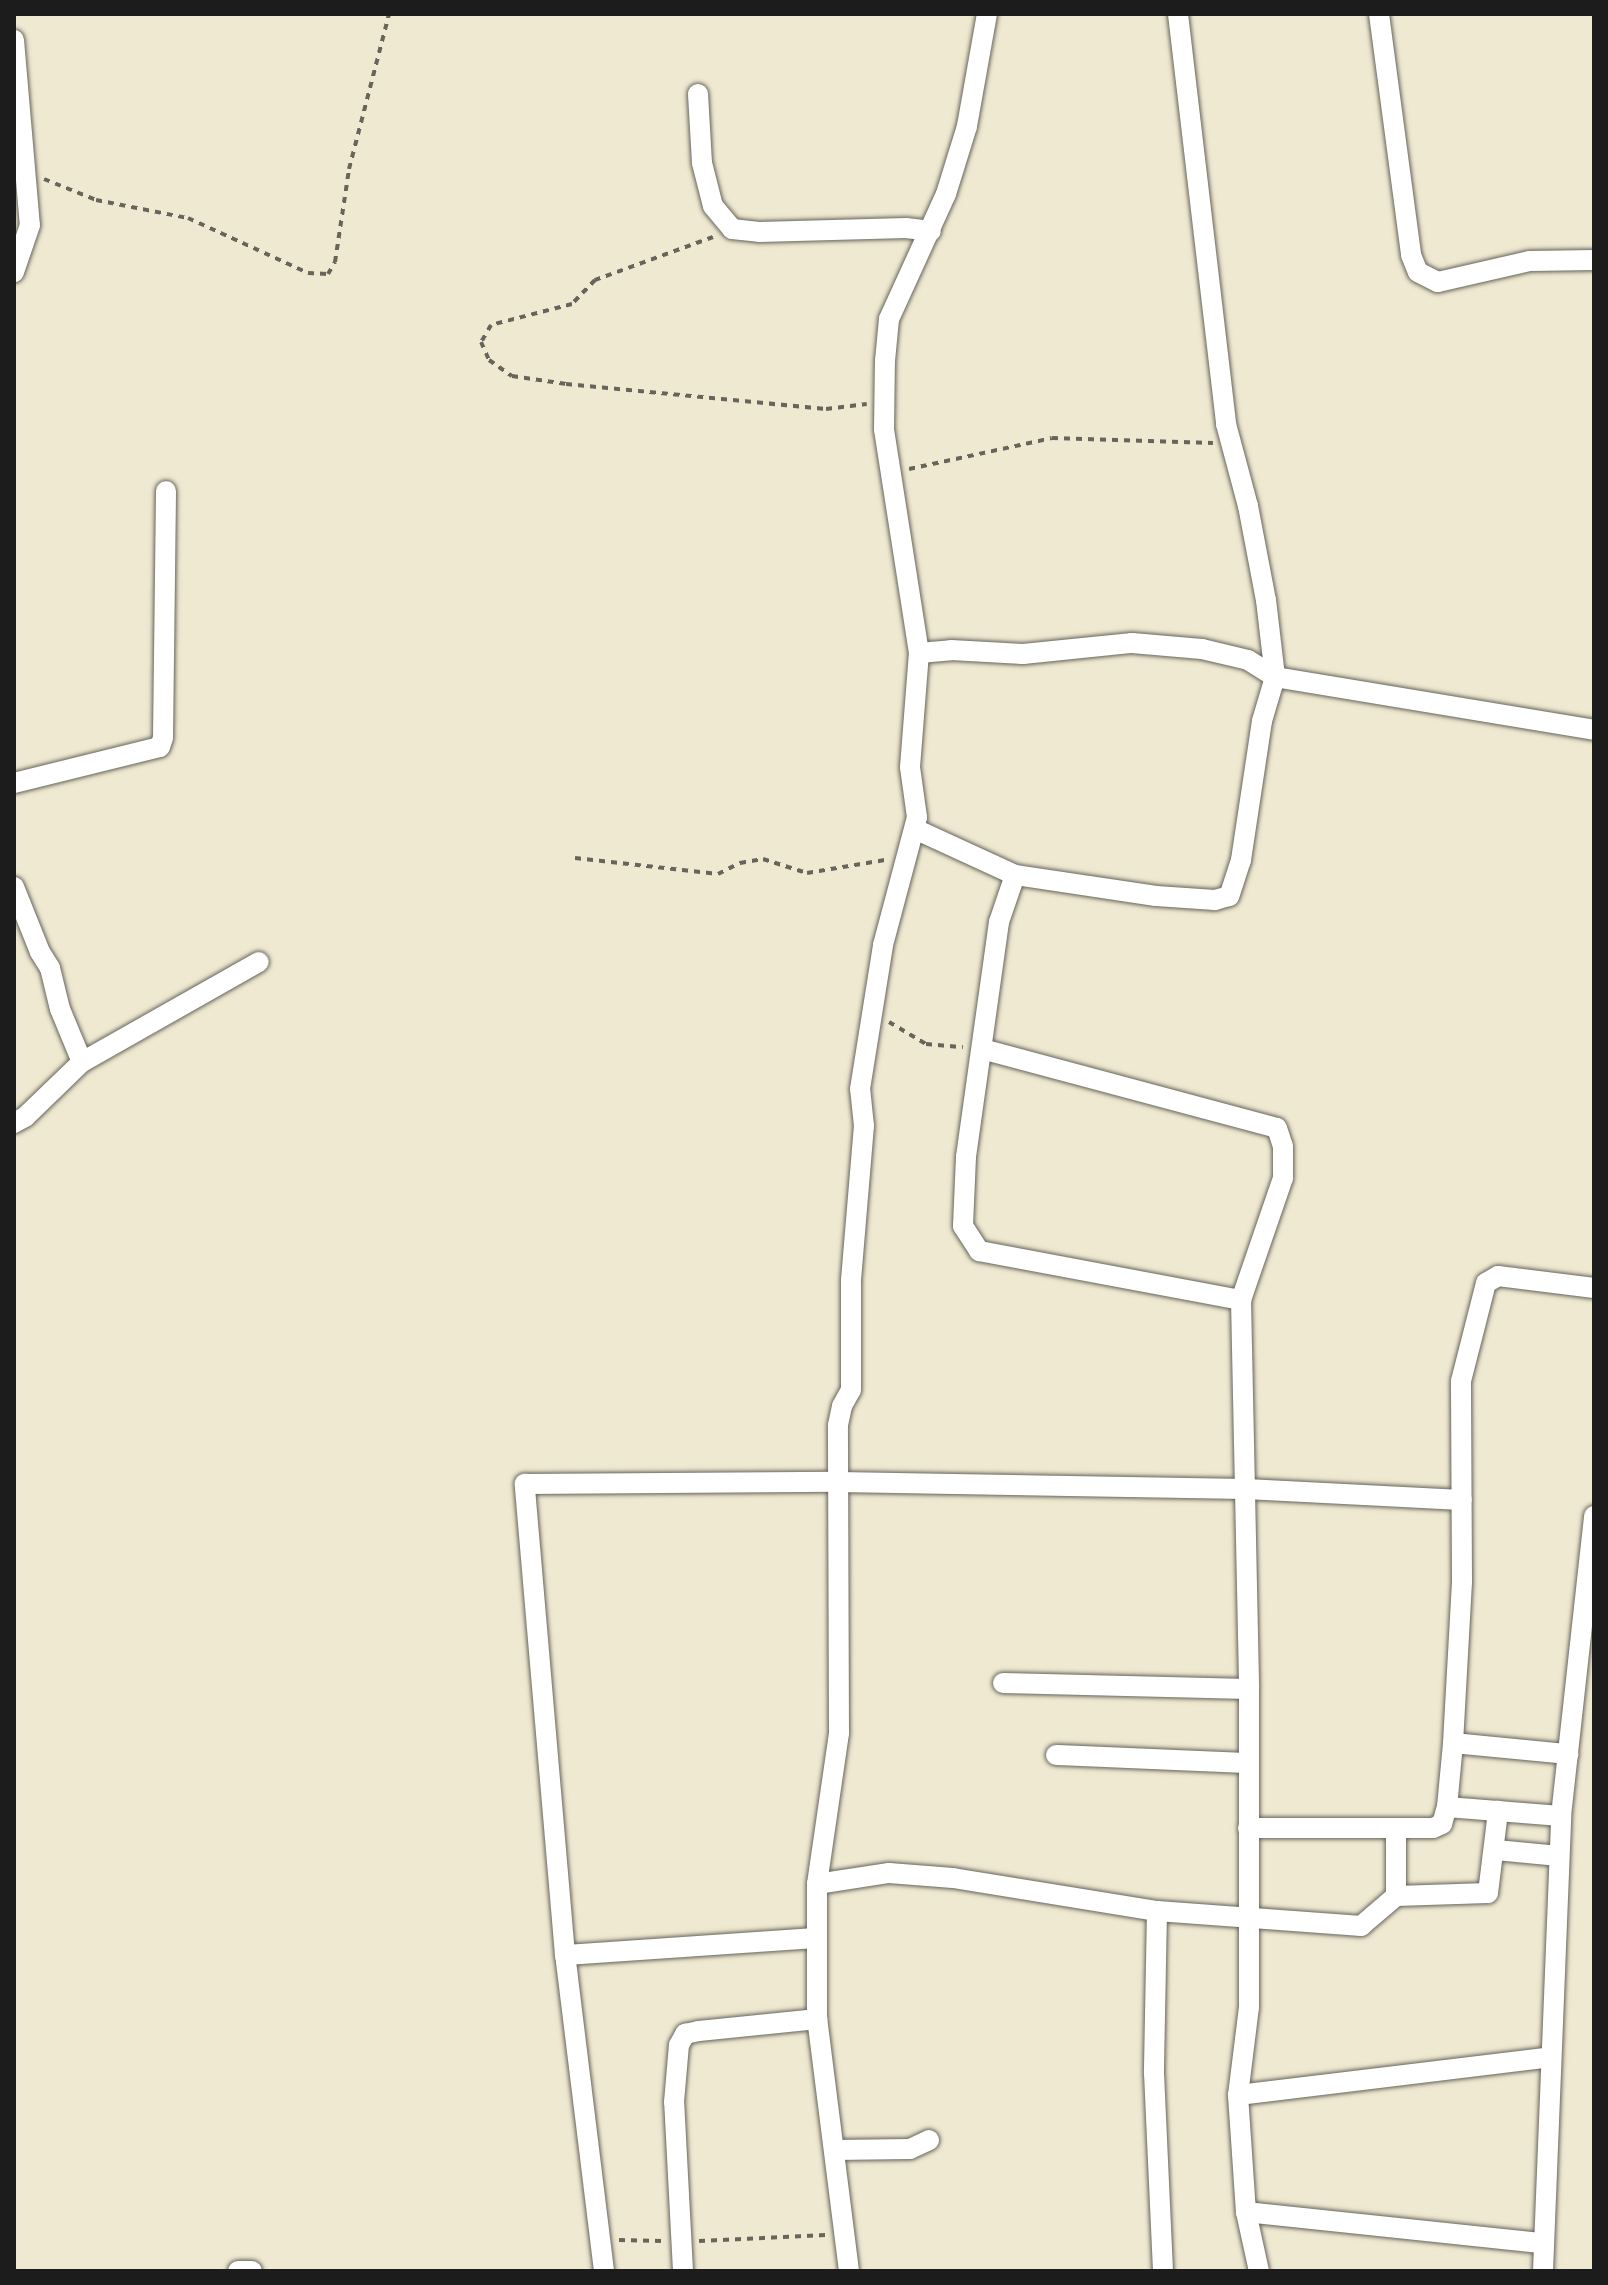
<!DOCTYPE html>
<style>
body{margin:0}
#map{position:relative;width:1608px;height:2285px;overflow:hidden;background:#efe9d1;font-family:"IM FELL French Canon",serif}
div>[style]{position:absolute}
.path>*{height:4px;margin-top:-2px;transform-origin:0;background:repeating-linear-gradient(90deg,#66645b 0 6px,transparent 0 12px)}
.roads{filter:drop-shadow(0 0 2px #66645b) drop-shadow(0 0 2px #66645b)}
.street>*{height:20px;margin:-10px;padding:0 10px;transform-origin:10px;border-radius:10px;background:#fff}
span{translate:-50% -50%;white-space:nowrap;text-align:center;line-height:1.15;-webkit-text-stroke:8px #f7f3e8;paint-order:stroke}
.frame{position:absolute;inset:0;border:16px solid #1c1c1c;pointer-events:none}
</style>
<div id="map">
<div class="path">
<div style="left:44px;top:179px;width:56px;rotate:22deg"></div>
<div style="left:96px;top:200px;width:94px;rotate:11.1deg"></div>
<div style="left:188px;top:218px;width:132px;rotate:24.6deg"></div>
<div style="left:308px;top:273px;width:20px;rotate:3deg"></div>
<div style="left:328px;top:274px;width:14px;rotate:-60deg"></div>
<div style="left:335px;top:262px;width:94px;rotate:-81.4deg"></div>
<div style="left:349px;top:169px;width:160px;rotate:-75.5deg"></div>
<div style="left:713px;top:237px;width:126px;rotate:160deg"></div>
<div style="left:595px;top:280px;width:33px;rotate:134deg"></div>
<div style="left:572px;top:304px;width:84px;rotate:165.5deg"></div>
<div style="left:491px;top:325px;width:20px;rotate:120deg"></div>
<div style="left:481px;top:342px;width:20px;rotate:66deg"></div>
<div style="left:489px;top:360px;width:28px;rotate:35deg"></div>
<div style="left:512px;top:376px;width:55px;rotate:8.4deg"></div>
<div style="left:566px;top:384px;width:261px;rotate:5.5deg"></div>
<div style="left:826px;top:409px;width:41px;rotate:-7deg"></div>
<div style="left:909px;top:469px;width:146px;rotate:-12.2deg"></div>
<div style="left:1052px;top:438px;width:161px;rotate:1.8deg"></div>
<div style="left:575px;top:858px;width:144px;rotate:6.4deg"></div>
<div style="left:718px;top:874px;width:25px;rotate:-27deg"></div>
<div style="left:740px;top:863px;width:23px;rotate:-10deg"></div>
<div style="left:763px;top:859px;width:46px;rotate:17.7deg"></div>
<div style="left:807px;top:873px;width:79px;rotate:-9.5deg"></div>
<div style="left:889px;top:1022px;width:43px;rotate:30.7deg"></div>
<div style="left:926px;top:1044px;width:37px;rotate:5deg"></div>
<div style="left:619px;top:2240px;width:43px;rotate:1.3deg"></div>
<div style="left:699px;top:2241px;width:127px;rotate:-2.7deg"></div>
</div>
<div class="roads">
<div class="street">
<div style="left:1178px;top:14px;width:413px;rotate:83.3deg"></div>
<div style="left:1226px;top:424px;width:85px;rotate:75deg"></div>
<div style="left:1248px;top:506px;width:96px;rotate:79.2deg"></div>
<div style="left:1266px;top:600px;width:78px;rotate:83.3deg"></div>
<div style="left:1275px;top:677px;width:46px;rotate:106.5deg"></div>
<div style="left:1262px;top:721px;width:141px;rotate:98.6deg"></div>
<div style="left:1241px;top:860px;width:38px;rotate:108deg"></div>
<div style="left:1229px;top:896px;width:15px;rotate:164deg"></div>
<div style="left:1215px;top:900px;width:59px;rotate:-176.1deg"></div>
<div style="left:1156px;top:896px;width:143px;rotate:-171.5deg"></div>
<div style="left:1015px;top:875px;width:50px;rotate:108.8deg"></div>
<div style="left:999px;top:922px;width:237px;rotate:98deg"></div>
<div style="left:966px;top:1157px;width:69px;rotate:92.5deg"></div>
<div style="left:963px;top:1226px;width:30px;rotate:57deg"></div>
<div style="left:979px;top:1251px;width:267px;rotate:10.6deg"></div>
<div style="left:1379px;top:14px;width:243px;rotate:82.4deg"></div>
<div style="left:1411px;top:255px;width:18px;rotate:68deg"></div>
<div style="left:1418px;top:272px;width:22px;rotate:27deg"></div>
<div style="left:1438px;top:282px;width:94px;rotate:-12.9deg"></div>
<div style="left:1530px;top:261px;width:64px;rotate:-0.9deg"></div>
<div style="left:14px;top:40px;width:186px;rotate:85.1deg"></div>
<div style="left:30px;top:225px;width:50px;rotate:108.8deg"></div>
<div style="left:698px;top:94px;width:69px;rotate:86.7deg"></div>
<div style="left:702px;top:163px;width:44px;rotate:75.7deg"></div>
<div style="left:713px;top:206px;width:30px;rotate:50deg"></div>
<div style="left:732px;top:229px;width:27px;rotate:6deg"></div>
<div style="left:759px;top:232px;width:147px;rotate:-1.6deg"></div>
<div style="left:906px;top:228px;width:25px;rotate:7deg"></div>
<div style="left:919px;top:653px;width:32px;rotate:-5deg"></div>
<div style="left:951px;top:650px;width:72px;rotate:3.2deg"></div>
<div style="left:1023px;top:654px;width:110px;rotate:-5.8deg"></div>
<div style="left:1132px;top:643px;width:70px;rotate:4.9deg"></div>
<div style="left:1202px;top:649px;width:47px;rotate:13.4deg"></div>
<div style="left:1248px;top:660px;width:32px;rotate:32deg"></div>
<div style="left:1275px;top:677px;width:323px;rotate:9.4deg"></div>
<div style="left:14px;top:783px;width:150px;rotate:-13.9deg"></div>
<div style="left:160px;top:747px;width:9px;rotate:-72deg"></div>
<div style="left:163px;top:738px;width:247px;rotate:-89.3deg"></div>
<div style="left:915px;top:829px;width:110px;rotate:24.7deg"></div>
<div style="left:14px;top:887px;width:70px;rotate:68.2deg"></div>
<div style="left:40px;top:952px;width:19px;rotate:58deg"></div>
<div style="left:50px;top:968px;width:42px;rotate:76.3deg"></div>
<div style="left:60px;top:1009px;width:57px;rotate:67.5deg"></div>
<div style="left:982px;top:1049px;width:305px;rotate:15deg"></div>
<div style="left:1277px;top:1128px;width:19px;rotate:72deg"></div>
<div style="left:1283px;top:1146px;width:32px;rotate:90deg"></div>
<div style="left:1283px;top:1178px;width:129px;rotate:109deg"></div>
<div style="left:1241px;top:1300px;width:389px;rotate:88.8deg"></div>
<div style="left:1249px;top:1689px;width:318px;rotate:90deg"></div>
<div style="left:1249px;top:2007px;width:89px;rotate:97.1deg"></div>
<div style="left:1238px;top:2095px;width:117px;rotate:86.1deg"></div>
<div style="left:1246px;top:2212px;width:60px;rotate:77.6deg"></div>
<div style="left:14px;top:1123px;width:13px;rotate:-29deg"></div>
<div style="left:25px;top:1117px;width:79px;rotate:-44deg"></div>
<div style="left:82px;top:1062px;width:203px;rotate:-29.5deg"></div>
<div style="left:1003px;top:1683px;width:246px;rotate:1.4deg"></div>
<div style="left:1453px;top:1743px;width:116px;rotate:5.5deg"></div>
<div style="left:1056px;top:1755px;width:192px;rotate:2.4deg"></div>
<div style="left:1447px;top:1807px;width:114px;rotate:4.5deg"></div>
<div style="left:1248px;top:1828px;width:185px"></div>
<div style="left:1433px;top:1828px;width:10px;rotate:-24deg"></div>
<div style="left:1442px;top:1824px;width:18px;rotate:-74deg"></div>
<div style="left:1447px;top:1807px;width:64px;rotate:-84.6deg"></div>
<div style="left:1453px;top:1743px;width:162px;rotate:-86.8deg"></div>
<div style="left:1462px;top:1581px;width:200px;rotate:-90.3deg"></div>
<div style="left:1461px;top:1381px;width:101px;rotate:-75.7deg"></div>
<div style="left:1486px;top:1283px;width:14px;rotate:-30deg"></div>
<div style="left:1498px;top:1276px;width:97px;rotate:7.1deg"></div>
<div style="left:1396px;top:1828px;width:68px;rotate:90deg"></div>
<div style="left:1496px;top:1850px;width:63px;rotate:5.4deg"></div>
<div style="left:817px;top:1884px;width:73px;rotate:-8.7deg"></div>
<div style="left:889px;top:1873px;width:64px;rotate:4.5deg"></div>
<div style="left:953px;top:1878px;width:207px;rotate:9.2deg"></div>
<div style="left:1157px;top:1911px;width:205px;rotate:4.2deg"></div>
<div style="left:1361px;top:1926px;width:46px;rotate:-40.6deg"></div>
<div style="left:1396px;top:1896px;width:92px;rotate:-1.9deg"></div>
<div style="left:1488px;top:1893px;width:83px;rotate:-83deg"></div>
<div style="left:1157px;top:1911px;width:162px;rotate:91.1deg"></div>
<div style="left:1154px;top:2073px;width:198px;rotate:87.4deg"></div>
<div style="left:565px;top:1955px;width:252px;rotate:-3.9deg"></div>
<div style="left:1238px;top:2095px;width:314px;rotate:-6.9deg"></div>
<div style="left:834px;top:2150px;width:76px;rotate:-0.8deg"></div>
<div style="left:910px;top:2149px;width:21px;rotate:-25deg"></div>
<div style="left:1246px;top:2212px;width:298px;rotate:6deg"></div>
<div style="left:238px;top:2271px;width:14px"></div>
<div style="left:604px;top:2271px;width:318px;rotate:-97deg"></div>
<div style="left:565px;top:1955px;width:473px;rotate:-94.9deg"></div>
<div style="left:525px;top:1484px;width:313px;rotate:-0.4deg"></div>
<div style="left:838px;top:1482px;width:408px;rotate:1deg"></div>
<div style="left:1246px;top:1489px;width:216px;rotate:2.9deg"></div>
<div style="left:683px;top:2271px;width:169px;rotate:-93deg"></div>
<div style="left:674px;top:2102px;width:57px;rotate:-85deg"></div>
<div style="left:679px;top:2045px;width:13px;rotate:-61deg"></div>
<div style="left:685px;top:2034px;width:14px;rotate:-12deg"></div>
<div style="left:699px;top:2031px;width:119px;rotate:-5.8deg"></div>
<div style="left:849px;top:2271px;width:254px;rotate:-97.2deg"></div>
<div style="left:817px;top:2019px;width:135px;rotate:-90deg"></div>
<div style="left:817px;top:1884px;width:153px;rotate:-81.7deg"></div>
<div style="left:839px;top:1733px;width:308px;rotate:-90.2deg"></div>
<div style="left:838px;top:1425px;width:19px;rotate:-78deg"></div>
<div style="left:842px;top:1406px;width:18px;rotate:-61deg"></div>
<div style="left:851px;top:1390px;width:110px;rotate:-90deg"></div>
<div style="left:851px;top:1280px;width:155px;rotate:-85.2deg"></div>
<div style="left:864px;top:1126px;width:37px;rotate:-96deg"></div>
<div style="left:860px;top:1089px;width:146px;rotate:-80.9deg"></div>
<div style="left:883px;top:945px;width:132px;rotate:-75.1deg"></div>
<div style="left:917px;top:817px;width:50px;rotate:-98deg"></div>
<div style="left:910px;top:767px;width:114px;rotate:-85.5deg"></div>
<div style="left:919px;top:653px;width:227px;rotate:-98.9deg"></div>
<div style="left:884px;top:429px;width:68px;rotate:-89.2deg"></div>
<div style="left:885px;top:361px;width:42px;rotate:-84.6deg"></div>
<div style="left:889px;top:319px;width:137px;rotate:-65.5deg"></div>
<div style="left:946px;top:194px;width:71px;rotate:-72.8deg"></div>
<div style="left:967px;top:126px;width:114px;rotate:-79.9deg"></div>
<div style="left:1543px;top:2271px;width:455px;rotate:-87.7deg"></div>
<div style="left:1561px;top:1816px;width:302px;rotate:-83.7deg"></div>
</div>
</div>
<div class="frame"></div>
</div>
